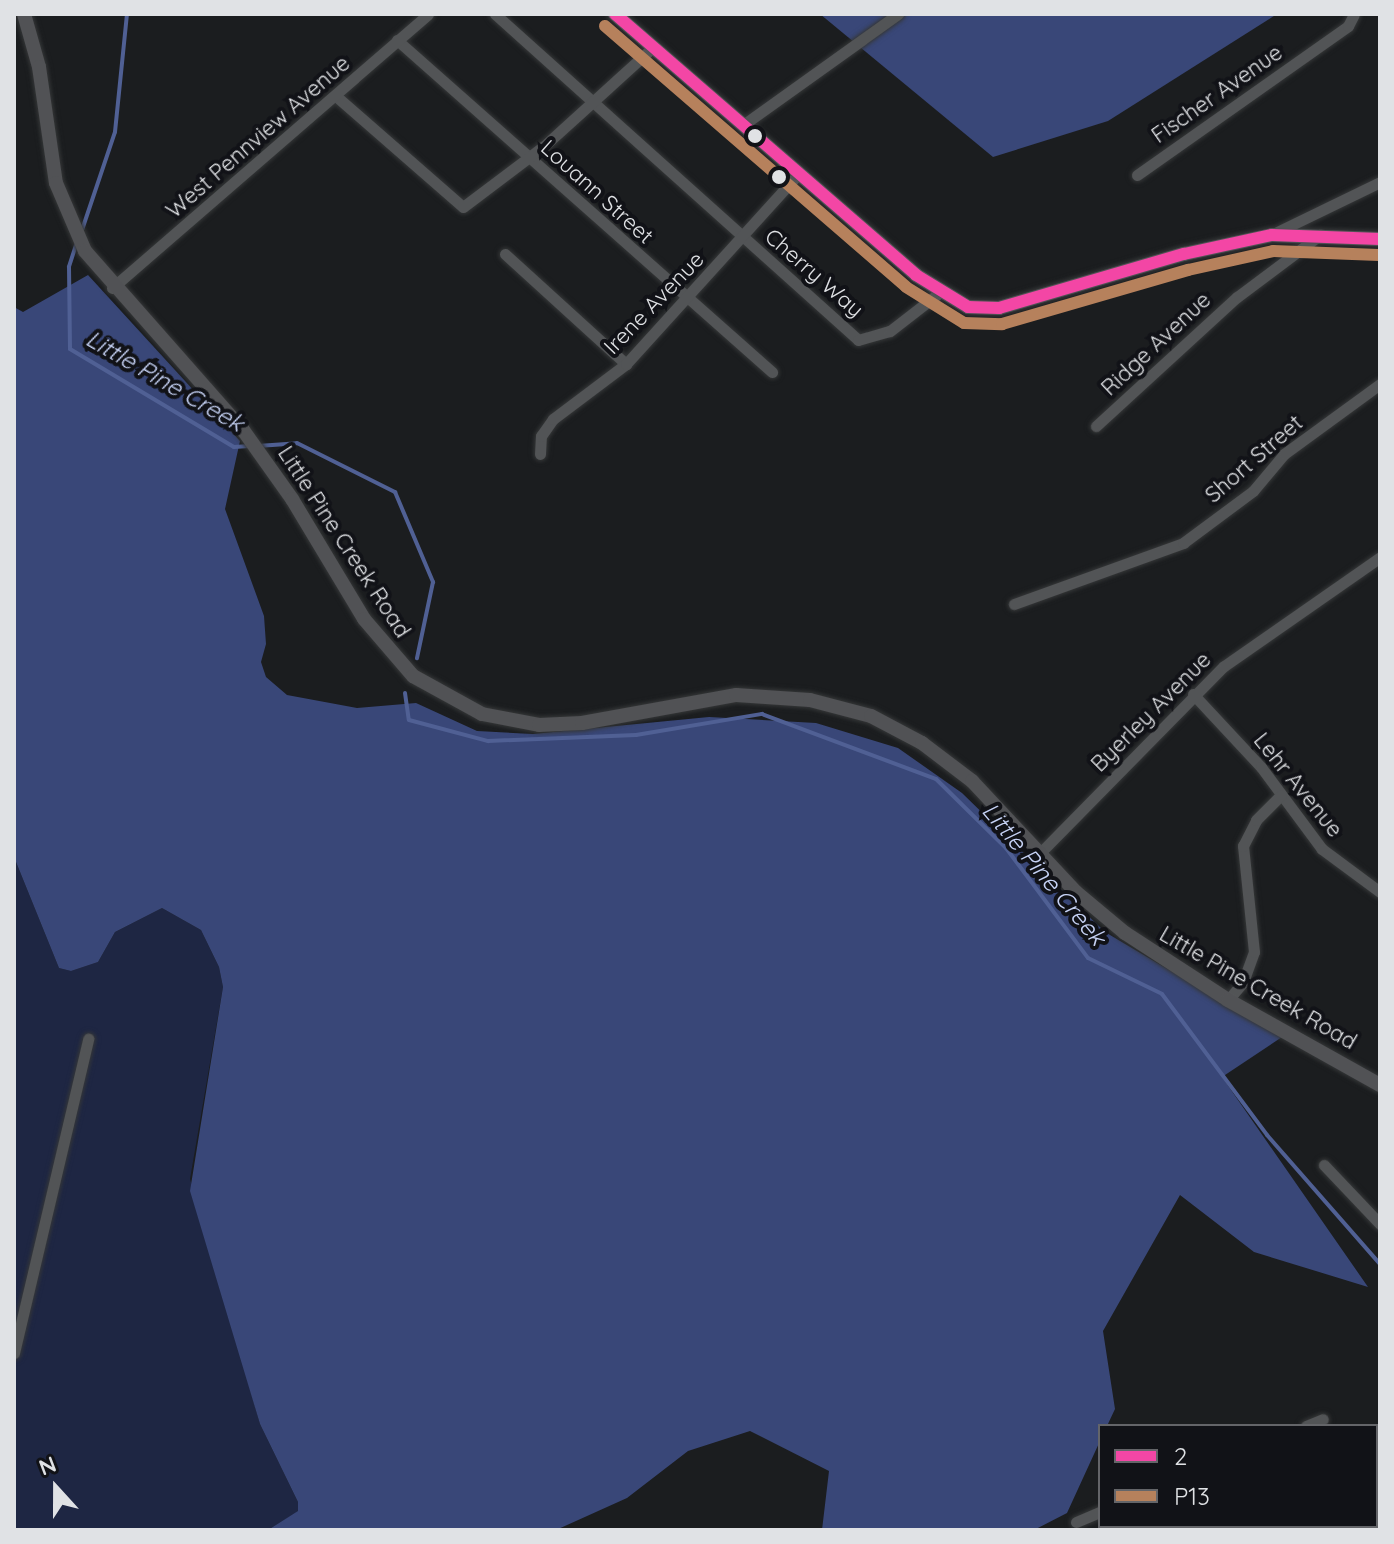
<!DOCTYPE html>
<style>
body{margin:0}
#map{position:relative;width:1394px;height:1544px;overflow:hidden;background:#1b1d1f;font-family:Quicksand,sans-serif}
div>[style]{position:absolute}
.green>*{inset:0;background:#1e2643}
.forest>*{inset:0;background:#394778}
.stream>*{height:4px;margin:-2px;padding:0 2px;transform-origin:2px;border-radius:2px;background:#506094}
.roads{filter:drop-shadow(0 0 2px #353738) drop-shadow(0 0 2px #353738)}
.street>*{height:11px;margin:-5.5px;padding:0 5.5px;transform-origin:5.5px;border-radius:5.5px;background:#525456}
.secondary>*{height:14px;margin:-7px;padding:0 7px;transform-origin:7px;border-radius:7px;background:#515255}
.bus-1>*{height:12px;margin:-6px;padding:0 6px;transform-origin:6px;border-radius:6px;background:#f346a5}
.bus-2>*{height:12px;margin:-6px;padding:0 6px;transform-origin:6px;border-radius:6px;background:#b6815c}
.dots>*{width:22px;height:22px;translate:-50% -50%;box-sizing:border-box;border:4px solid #111217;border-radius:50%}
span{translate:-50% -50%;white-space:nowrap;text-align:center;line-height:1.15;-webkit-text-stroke:8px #111217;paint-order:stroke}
.street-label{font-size:22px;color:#e0e2e5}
.water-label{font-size:24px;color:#c6d2f5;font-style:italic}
.frame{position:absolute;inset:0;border:16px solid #e0e2e5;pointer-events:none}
.legend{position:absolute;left:1098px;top:1424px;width:280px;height:104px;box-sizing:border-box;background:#111217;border:2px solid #646569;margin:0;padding:10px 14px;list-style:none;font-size:24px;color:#e0e2e5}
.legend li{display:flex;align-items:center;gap:16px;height:40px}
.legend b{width:40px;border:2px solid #646569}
.north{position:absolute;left:16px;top:1448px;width:80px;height:80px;-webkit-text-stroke:6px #111217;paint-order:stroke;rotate:339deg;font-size:22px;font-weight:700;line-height:32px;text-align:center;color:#e0e2e5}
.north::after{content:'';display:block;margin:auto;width:28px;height:36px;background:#e0e2e5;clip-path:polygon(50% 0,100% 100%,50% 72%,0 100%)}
</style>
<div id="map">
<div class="green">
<div style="clip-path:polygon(14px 857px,59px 968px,71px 971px,98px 962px,115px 932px,162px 908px,201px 930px,219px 967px,223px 987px,190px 1179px,260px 1424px,298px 1502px,299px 1511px,268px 1530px,14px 1530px)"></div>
</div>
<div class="forest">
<div style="clip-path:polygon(820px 14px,1277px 14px,1108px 121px,993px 157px)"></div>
<div style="clip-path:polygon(88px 275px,240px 441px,225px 509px,264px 616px,266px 644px,261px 662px,266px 677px,287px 695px,357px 708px,416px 703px,477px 731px,533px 734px,709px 717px,816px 723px,898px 748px,962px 793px,1105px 932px,1282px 1037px,1222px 1077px,1368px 1287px,1254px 1252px,1180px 1195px,1103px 1331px,1115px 1409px,1107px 1426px,1100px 1426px,1100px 1441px,1067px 1513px,1034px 1530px,822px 1530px,829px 1471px,750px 1431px,688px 1451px,627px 1498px,556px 1530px,268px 1530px,298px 1511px,298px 1502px,260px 1424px,190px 1191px,223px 987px,219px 967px,201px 930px,162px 908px,115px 932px,98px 962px,71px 971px,59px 968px,14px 857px,14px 307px,23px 312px)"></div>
</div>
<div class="stream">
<div style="left:82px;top:230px;width:103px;rotate:-71.4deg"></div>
<div style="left:115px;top:132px;width:119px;rotate:-84.2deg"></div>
<div style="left:76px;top:245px;width:23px;rotate:108deg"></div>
<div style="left:69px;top:267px;width:82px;rotate:89.3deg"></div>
<div style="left:70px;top:349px;width:191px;rotate:30.9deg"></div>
<div style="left:234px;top:447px;width:15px;rotate:-4deg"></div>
<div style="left:258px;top:446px;width:39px;rotate:-4deg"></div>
<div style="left:297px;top:443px;width:110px;rotate:26.6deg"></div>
<div style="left:395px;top:492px;width:98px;rotate:67.1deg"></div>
<div style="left:433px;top:582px;width:78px;rotate:101.9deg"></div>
<div style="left:405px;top:693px;width:27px;rotate:82deg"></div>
<div style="left:409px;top:720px;width:82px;rotate:14.9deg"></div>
<div style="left:488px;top:741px;width:148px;rotate:-2.3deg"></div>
<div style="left:636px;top:735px;width:128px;rotate:-9.5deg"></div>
<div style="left:762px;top:714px;width:186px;rotate:20.5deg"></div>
<div style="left:936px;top:779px;width:98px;rotate:44.6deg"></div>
<div style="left:1006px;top:848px;width:137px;rotate:53.3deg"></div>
<div style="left:1088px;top:958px;width:82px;rotate:25.9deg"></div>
<div style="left:1162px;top:994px;width:176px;rotate:53.3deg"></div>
<div style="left:1267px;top:1135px;width:171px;rotate:48.8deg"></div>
</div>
<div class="roads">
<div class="street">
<div style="left:495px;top:14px;width:488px;rotate:41.9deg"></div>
<div style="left:858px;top:340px;width:33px;rotate:-16deg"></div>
<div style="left:890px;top:331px;width:62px;rotate:-37.8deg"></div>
<div style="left:397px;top:40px;width:501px;rotate:41.52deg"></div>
<div style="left:337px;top:97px;width:167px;rotate:41.1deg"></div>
<div style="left:463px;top:207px;width:101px;rotate:-37deg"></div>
<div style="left:544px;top:146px;width:147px;rotate:-42.2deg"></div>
<div style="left:743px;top:125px;width:191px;rotate:-35.6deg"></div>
<div style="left:1137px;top:175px;width:258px;rotate:-35.2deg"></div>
<div style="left:1348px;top:26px;width:13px;rotate:-63deg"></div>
<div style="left:1273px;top:234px;width:119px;rotate:-25.9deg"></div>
<div style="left:505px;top:254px;width:164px;rotate:42.3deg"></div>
<div style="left:112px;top:288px;width:418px;rotate:-40.9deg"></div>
<div style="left:1096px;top:426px;width:191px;rotate:-42.5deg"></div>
<div style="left:1237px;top:297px;width:104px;rotate:-36.8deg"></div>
<div style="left:540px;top:454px;width:18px;rotate:-87deg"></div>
<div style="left:541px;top:436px;width:21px;rotate:-55deg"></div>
<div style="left:553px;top:419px;width:91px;rotate:-37deg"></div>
<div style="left:626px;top:364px;width:258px;rotate:-47.8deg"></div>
<div style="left:1014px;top:604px;width:180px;rotate:-19.8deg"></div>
<div style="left:1183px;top:543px;width:87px;rotate:-36.6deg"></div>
<div style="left:1253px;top:491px;width:48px;rotate:-50deg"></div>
<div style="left:1284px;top:454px;width:119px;rotate:-36.1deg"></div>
<div style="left:1193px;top:694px;width:100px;rotate:47deg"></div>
<div style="left:1261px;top:767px;width:102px;rotate:53.4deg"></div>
<div style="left:1322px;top:849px;width:72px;rotate:36.6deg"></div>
<div style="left:1040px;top:853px;width:262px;rotate:-45.5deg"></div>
<div style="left:1224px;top:666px;width:190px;rotate:-34.9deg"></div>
<div style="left:1228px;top:1000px;width:23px;rotate:-50deg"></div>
<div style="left:1243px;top:982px;width:32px;rotate:-70deg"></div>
<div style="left:1254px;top:952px;width:107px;rotate:-95.9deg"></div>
<div style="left:1243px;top:846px;width:29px;rotate:-63deg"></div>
<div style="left:1256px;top:820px;width:35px;rotate:-45deg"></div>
<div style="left:1324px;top:1165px;width:81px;rotate:46.5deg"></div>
<div style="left:14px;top:1353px;width:323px;rotate:-76.7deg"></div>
<div style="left:1306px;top:1426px;width:18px;rotate:-22deg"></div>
<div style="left:1076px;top:1522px;width:26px;rotate:-23deg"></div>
<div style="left:1183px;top:1526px;width:4px;rotate:63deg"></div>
<div style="left:1258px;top:1526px;width:4px;rotate:63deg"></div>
</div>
<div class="secondary">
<div style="left:24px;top:14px;width:55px;rotate:74.2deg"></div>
<div style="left:39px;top:67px;width:117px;rotate:81.7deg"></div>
<div style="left:56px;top:183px;width:74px;rotate:66.9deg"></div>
<div style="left:85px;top:251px;width:239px;rotate:48.6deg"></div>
<div style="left:243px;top:430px;width:85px;rotate:54.6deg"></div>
<div style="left:292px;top:499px;width:140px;rotate:59deg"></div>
<div style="left:364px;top:619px;width:75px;rotate:49.3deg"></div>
<div style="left:413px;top:676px;width:79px;rotate:28.8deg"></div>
<div style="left:482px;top:714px;width:58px;rotate:10.9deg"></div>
<div style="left:539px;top:725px;width:43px;rotate:-2.7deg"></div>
<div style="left:582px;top:723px;width:157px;rotate:-10.3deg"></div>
<div style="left:736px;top:695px;width:74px;rotate:3.9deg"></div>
<div style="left:810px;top:700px;width:63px;rotate:14.7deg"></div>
<div style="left:871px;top:716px;width:58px;rotate:27.9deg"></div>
<div style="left:922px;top:743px;width:63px;rotate:37.2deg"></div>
<div style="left:972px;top:781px;width:152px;rotate:46.9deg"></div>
<div style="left:1076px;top:892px;width:64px;rotate:39.9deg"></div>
<div style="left:1125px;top:933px;width:123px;rotate:33deg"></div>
<div style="left:1228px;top:1000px;width:174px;rotate:29.2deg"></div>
<div style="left:615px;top:14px;width:398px;rotate:40.9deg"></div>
<div style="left:916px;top:275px;width:61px;rotate:31.6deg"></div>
<div style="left:968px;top:307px;width:31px;rotate:2deg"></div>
<div style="left:999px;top:308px;width:193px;rotate:-16.3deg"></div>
<div style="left:1184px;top:254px;width:90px;rotate:-12.2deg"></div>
<div style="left:1272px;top:235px;width:108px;rotate:2.1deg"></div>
</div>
</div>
<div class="bus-1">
<div style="left:615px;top:14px;width:398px;rotate:40.9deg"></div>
<div style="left:916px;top:275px;width:61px;rotate:31.6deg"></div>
<div style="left:968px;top:307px;width:31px;rotate:2deg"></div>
<div style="left:999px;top:308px;width:193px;rotate:-16.3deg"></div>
<div style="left:1184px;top:254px;width:90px;rotate:-12.2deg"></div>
<div style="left:1272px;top:235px;width:108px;rotate:2.1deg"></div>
</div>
<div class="bus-2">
<div style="left:605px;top:26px;width:398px;rotate:40.9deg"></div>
<div style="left:906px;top:287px;width:68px;rotate:31.8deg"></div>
<div style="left:964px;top:323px;width:38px;rotate:2deg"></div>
<div style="left:1002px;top:324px;width:194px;rotate:-16.2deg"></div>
<div style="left:1188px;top:270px;width:87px;rotate:-12.6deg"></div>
<div style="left:1273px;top:251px;width:106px;rotate:2.2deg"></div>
</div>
<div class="dots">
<div style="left:755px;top:136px;background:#e0e2e5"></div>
<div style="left:779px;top:177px;background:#e0e2e5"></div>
</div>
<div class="street-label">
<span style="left:1217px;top:94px;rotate:-35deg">Fischer Avenue</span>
<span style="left:258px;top:137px;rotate:-41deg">West Pennview Avenue</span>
<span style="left:597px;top:192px;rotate:42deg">Louann Street</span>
<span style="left:814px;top:273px;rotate:41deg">Cherry Way</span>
<span style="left:654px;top:303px;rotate:-46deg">Irene Avenue</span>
<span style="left:1156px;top:344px;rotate:-43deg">Ridge Avenue</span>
<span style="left:1254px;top:459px;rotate:-41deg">Short Street</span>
<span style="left:344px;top:542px;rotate:57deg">Little Pine Creek Road</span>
<span style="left:1151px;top:712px;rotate:-45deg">Byerley Avenue</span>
<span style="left:1298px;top:785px;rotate:51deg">Lehr Avenue</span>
<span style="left:1258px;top:988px;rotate:30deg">Little Pine Creek Road</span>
</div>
<div class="water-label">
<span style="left:165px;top:381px;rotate:30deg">Little Pine Creek</span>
<span style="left:1044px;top:874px;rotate:50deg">Little Pine Creek</span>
</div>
<div class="frame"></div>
<ul class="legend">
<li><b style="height:10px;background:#f346a5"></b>2</li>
<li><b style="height:10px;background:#b6815c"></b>P13</li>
</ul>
<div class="north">N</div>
</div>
